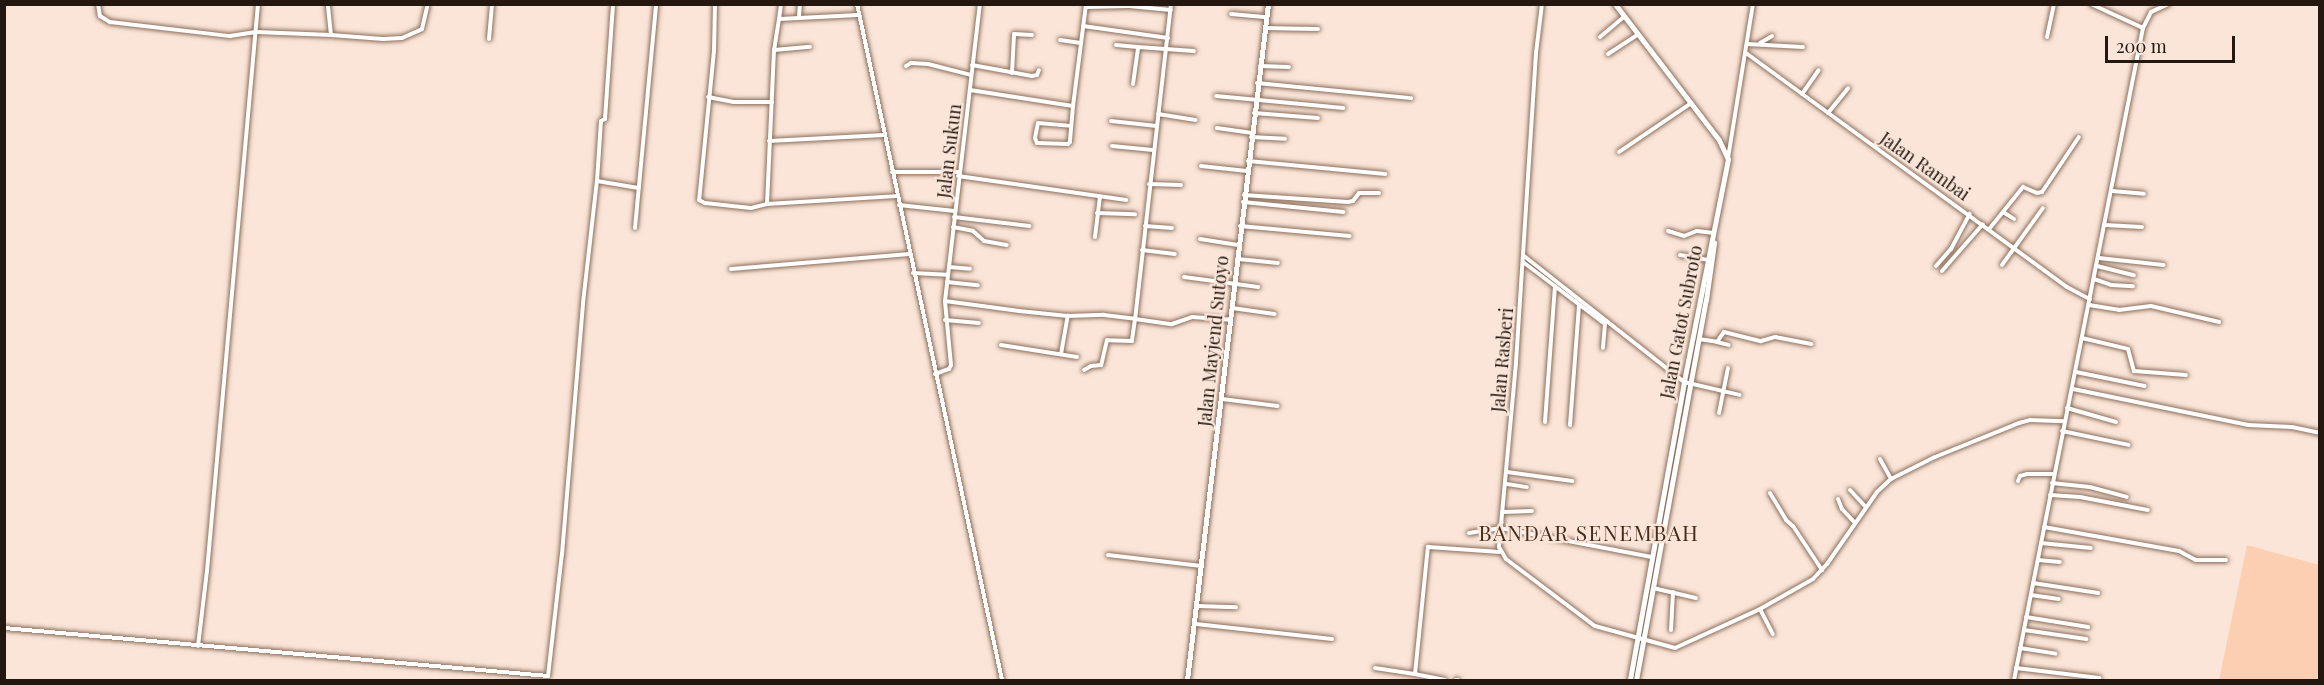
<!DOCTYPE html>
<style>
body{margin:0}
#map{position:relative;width:2324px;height:685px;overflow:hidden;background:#fae5d8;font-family:"Playfair Display",serif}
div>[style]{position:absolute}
.green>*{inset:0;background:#fccfb3}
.roads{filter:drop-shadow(0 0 2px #8c6d5a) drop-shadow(0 0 2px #8c6d5a)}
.street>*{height:4px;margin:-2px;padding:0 2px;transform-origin:2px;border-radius:2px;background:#fff}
.secondary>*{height:5px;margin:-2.5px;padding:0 2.5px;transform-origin:2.5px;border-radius:2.5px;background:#fff}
span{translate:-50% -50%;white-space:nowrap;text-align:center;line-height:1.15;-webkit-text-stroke:4.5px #fae5d8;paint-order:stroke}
.street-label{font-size:18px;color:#23170f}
.quarter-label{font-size:21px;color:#462c1a;letter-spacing:1.5px}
.frame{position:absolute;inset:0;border:6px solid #23170f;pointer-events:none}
.scale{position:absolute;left:2105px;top:36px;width:130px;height:27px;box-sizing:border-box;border:3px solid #23170f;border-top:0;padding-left:8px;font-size:18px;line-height:21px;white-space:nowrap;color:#23170f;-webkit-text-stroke:4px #fae5d8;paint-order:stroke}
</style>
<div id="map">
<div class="green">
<div style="clip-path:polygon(2247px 545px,2319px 565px,2319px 680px,2219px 680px)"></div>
</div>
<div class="roads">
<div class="street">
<div style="left:98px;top:4px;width:12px;rotate:81deg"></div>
<div style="left:100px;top:16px;width:12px;rotate:31deg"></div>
<div style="left:110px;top:22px;width:121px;rotate:6.7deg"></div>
<div style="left:230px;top:36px;width:26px;rotate:-9deg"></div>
<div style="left:256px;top:32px;width:75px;rotate:2.3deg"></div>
<div style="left:331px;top:35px;width:31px;rotate:-96deg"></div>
<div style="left:715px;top:4px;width:47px;rotate:91.2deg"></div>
<div style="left:714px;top:51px;width:150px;rotate:95.7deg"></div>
<div style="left:699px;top:200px;width:7px;rotate:27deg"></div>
<div style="left:705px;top:203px;width:46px;rotate:6.2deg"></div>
<div style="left:751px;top:208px;width:16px;rotate:-14deg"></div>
<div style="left:857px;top:4px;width:691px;rotate:77.89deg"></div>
<div style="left:1171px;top:4px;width:317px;rotate:96.5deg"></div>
<div style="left:1135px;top:319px;width:37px;rotate:8deg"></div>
<div style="left:1172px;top:324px;width:21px;rotate:-19deg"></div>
<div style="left:1192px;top:317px;width:39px;rotate:4deg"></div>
<div style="left:1542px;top:4px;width:49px;rotate:97deg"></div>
<div style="left:1536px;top:53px;width:311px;rotate:93.7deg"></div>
<div style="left:1516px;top:363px;width:185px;rotate:95.3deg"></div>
<div style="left:1499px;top:547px;width:14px;rotate:60deg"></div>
<div style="left:1506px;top:559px;width:111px;rotate:37deg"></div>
<div style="left:1595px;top:626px;width:83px;rotate:15.4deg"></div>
<div style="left:1675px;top:648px;width:94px;rotate:-24.6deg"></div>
<div style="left:1760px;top:609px;width:61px;rotate:-29.5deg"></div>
<div style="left:1813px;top:579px;width:21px;rotate:-47deg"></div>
<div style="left:1827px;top:564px;width:88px;rotate:-55.2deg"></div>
<div style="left:1877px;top:492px;width:19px;rotate:-43deg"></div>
<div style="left:1891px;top:479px;width:49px;rotate:-26.6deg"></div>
<div style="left:1935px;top:457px;width:91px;rotate:-22deg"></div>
<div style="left:2019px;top:423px;width:11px;rotate:-15deg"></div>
<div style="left:2030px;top:420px;width:34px;rotate:2deg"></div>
<div style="left:2091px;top:4px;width:57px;rotate:24.8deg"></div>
<div style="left:1086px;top:7px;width:43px;rotate:-1.3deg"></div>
<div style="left:1129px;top:6px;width:42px;rotate:5.4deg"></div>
<div style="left:1231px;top:14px;width:36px;rotate:5deg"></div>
<div style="left:858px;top:15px;width:79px;rotate:177.1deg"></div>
<div style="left:779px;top:19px;width:31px;rotate:99deg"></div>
<div style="left:774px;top:50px;width:154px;rotate:92.6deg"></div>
<div style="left:767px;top:204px;width:129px;rotate:-3.5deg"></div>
<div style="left:799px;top:17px;width:13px;rotate:-86deg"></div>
<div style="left:779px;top:19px;width:15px;rotate:-82deg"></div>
<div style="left:1083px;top:26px;width:86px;rotate:8deg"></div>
<div style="left:1265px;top:28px;width:53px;rotate:1.1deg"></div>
<div style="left:331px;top:35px;width:52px;rotate:4.4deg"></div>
<div style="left:383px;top:39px;width:19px;rotate:-3deg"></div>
<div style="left:402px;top:38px;width:22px;rotate:-24deg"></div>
<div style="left:422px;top:29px;width:26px;rotate:-77deg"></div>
<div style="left:1600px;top:37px;width:31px;rotate:-40deg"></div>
<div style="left:2047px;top:37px;width:34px;rotate:-78deg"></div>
<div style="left:489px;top:39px;width:35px;rotate:-85deg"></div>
<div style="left:1060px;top:40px;width:21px;rotate:8deg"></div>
<div style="left:1760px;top:43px;width:14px;rotate:-30deg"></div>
<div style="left:1747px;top:44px;width:56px;rotate:3.1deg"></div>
<div style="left:1116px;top:45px;width:22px;rotate:5deg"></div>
<div style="left:774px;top:50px;width:36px;rotate:-5deg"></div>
<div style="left:1746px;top:53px;width:397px;rotate:36.1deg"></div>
<div style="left:2067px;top:287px;width:26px;rotate:28deg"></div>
<div style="left:1608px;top:54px;width:35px;rotate:-33deg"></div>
<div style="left:972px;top:65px;width:61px;rotate:10.4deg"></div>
<div style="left:1032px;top:76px;width:5px;rotate:-11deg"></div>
<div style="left:1037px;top:75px;width:5px;rotate:-68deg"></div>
<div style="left:906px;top:66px;width:6px;rotate:-31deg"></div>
<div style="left:911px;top:63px;width:17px;rotate:3deg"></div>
<div style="left:928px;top:64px;width:44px;rotate:14.3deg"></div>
<div style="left:1260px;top:66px;width:29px;rotate:2deg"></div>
<div style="left:1012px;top:73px;width:39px;rotate:-87deg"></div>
<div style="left:1014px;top:34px;width:18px;rotate:3deg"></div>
<div style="left:1257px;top:83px;width:155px;rotate:5.6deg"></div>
<div style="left:1133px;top:84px;width:37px;rotate:-82deg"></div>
<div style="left:1138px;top:47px;width:56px;rotate:4.1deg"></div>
<div style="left:970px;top:90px;width:104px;rotate:8.8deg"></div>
<div style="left:1073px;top:106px;width:36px;rotate:95deg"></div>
<div style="left:1070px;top:142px;width:3px;rotate:135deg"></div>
<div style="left:1068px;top:144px;width:31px;rotate:-178deg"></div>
<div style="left:1037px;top:143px;width:5px;rotate:-112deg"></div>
<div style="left:1035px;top:138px;width:15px;rotate:-79deg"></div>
<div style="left:1038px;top:123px;width:33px;rotate:5deg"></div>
<div style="left:1802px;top:94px;width:29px;rotate:-55deg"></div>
<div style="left:1216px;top:96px;width:128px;rotate:5.4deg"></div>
<div style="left:708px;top:97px;width:26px;rotate:11deg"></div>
<div style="left:734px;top:102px;width:38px"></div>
<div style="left:1073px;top:106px;width:103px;rotate:-82.7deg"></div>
<div style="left:1254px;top:113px;width:64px;rotate:4.5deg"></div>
<div style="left:1828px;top:113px;width:32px;rotate:-51deg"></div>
<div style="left:1158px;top:114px;width:38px;rotate:9deg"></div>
<div style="left:1111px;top:121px;width:46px;rotate:6.2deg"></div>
<div style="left:1217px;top:128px;width:34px;rotate:8deg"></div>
<div style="left:1251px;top:137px;width:34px;rotate:3deg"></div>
<div style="left:769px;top:141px;width:115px;rotate:-3deg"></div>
<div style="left:1112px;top:146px;width:41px;rotate:5.6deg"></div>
<div style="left:1619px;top:152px;width:86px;rotate:-34.1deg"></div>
<div style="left:1728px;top:158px;width:156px;rotate:-80.8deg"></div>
<div style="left:1248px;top:161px;width:138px;rotate:5.4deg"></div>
<div style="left:1201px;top:166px;width:46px;rotate:6.2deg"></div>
<div style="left:892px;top:172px;width:67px"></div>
<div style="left:958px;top:176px;width:170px;rotate:8.1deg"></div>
<div style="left:597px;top:181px;width:42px;rotate:9.7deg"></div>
<div style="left:1149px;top:184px;width:32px;rotate:2deg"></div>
<div style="left:2112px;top:191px;width:32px;rotate:5deg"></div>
<div style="left:1244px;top:195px;width:104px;rotate:3.9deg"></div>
<div style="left:1348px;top:202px;width:5px;rotate:-11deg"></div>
<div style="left:1353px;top:201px;width:10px;rotate:-53deg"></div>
<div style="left:1359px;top:193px;width:20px"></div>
<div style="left:1243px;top:202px;width:101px;rotate:5.7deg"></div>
<div style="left:899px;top:205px;width:56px;rotate:6.1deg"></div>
<div style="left:2003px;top:212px;width:13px;rotate:32deg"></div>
<div style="left:1097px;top:213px;width:38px;rotate:2deg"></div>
<div style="left:954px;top:217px;width:76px;rotate:6.8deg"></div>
<div style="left:2105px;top:225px;width:37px;rotate:3deg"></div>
<div style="left:1145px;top:226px;width:27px;rotate:4deg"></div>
<div style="left:1240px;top:226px;width:110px;rotate:5.2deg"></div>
<div style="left:953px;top:227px;width:20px;rotate:11deg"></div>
<div style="left:973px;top:231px;width:15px;rotate:42deg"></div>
<div style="left:984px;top:241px;width:23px;rotate:10deg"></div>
<div style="left:635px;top:228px;width:225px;rotate:-84.6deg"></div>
<div style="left:1990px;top:228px;width:53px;rotate:-51.2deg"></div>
<div style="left:2023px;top:187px;width:15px;rotate:23deg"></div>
<div style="left:2037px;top:193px;width:5px;rotate:-11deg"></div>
<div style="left:2042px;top:192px;width:66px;rotate:-56.1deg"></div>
<div style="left:1668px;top:231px;width:17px;rotate:17deg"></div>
<div style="left:1684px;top:236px;width:14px;rotate:-21deg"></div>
<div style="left:1697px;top:231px;width:17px;rotate:7deg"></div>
<div style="left:1095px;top:237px;width:39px;rotate:-83deg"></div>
<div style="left:1200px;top:239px;width:37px;rotate:9deg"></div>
<div style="left:1142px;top:250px;width:33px;rotate:7deg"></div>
<div style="left:1680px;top:255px;width:28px;rotate:10deg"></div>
<div style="left:1524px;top:256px;width:204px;rotate:38.2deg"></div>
<div style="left:1684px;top:382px;width:57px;rotate:13.1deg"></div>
<div style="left:2099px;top:258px;width:65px;rotate:6.1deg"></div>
<div style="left:1237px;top:259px;width:41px;rotate:5.6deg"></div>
<div style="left:1523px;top:262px;width:103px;rotate:37.1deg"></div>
<div style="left:1605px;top:324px;width:24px;rotate:95deg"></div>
<div style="left:2002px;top:265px;width:70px;rotate:-54.3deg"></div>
<div style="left:1936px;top:266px;width:23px;rotate:-49deg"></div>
<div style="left:1951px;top:249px;width:40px;rotate:-62deg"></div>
<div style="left:2097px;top:266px;width:38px;rotate:14deg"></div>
<div style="left:949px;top:267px;width:21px;rotate:5deg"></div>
<div style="left:731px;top:269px;width:179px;rotate:-4.8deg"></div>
<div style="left:1942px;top:271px;width:62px;rotate:-48.9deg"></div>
<div style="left:913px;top:273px;width:34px;rotate:3deg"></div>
<div style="left:1184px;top:277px;width:75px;rotate:7.7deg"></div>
<div style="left:2094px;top:279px;width:18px;rotate:19deg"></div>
<div style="left:2111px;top:285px;width:22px;rotate:3deg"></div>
<div style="left:947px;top:282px;width:31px;rotate:6deg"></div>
<div style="left:945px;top:301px;width:75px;rotate:7.7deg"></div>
<div style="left:1019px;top:311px;width:49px;rotate:5.8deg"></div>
<div style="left:1068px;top:316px;width:36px;rotate:-2deg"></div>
<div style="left:1104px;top:315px;width:31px;rotate:7deg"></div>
<div style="left:1135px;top:319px;width:22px;rotate:98deg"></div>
<div style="left:1132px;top:341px;width:25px;rotate:-178deg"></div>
<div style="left:1107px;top:340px;width:26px;rotate:103deg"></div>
<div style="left:1101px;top:365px;width:10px;rotate:174deg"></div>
<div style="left:1091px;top:366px;width:8px;rotate:150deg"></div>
<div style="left:2089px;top:305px;width:30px;rotate:9deg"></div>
<div style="left:2119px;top:310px;width:32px;rotate:-7deg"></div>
<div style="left:2151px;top:306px;width:70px;rotate:13.2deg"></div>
<div style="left:1232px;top:308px;width:43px;rotate:7.9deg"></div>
<div style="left:945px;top:320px;width:34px;rotate:5deg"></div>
<div style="left:2082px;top:338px;width:47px;rotate:13.4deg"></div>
<div style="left:2128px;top:349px;width:23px;rotate:75deg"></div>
<div style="left:2134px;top:371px;width:52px;rotate:4.4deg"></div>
<div style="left:1699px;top:339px;width:18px;rotate:9deg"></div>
<div style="left:1717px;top:342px;width:12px;rotate:-55deg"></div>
<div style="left:1724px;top:332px;width:38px;rotate:14deg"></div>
<div style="left:1761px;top:341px;width:15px;rotate:-16deg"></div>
<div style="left:1775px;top:337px;width:37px;rotate:11deg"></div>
<div style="left:1717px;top:342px;width:12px;rotate:14deg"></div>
<div style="left:1001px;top:345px;width:77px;rotate:9deg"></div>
<div style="left:1061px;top:354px;width:39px;rotate:-80deg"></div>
<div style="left:2076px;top:372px;width:70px;rotate:11.5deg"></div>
<div style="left:935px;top:374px;width:15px;rotate:-20deg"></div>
<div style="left:949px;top:369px;width:4px;rotate:-63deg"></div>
<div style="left:951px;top:365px;width:64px;rotate:-95.4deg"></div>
<div style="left:945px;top:301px;width:299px;rotate:-83.3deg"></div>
<div style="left:2073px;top:389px;width:179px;rotate:11.6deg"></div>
<div style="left:2248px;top:425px;width:44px;rotate:2.6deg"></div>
<div style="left:2292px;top:427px;width:29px;rotate:12deg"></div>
<div style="left:1222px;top:399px;width:56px;rotate:7.1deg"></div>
<div style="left:2067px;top:408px;width:51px;rotate:15.9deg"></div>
<div style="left:1719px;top:413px;width:46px;rotate:-78.7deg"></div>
<div style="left:1545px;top:422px;width:136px;rotate:-85.8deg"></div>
<div style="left:1570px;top:425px;width:120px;rotate:-85.7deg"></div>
<div style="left:2062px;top:431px;width:68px;rotate:11.8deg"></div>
<div style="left:1880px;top:459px;width:23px;rotate:61deg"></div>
<div style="left:1507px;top:472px;width:66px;rotate:7.9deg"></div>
<div style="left:2018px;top:481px;width:5px;rotate:-68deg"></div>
<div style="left:2020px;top:476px;width:7px;rotate:-16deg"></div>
<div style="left:2027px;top:474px;width:27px"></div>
<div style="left:2052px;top:483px;width:38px;rotate:6deg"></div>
<div style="left:2090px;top:487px;width:38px;rotate:15deg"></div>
<div style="left:1507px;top:484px;width:20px;rotate:9deg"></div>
<div style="left:1850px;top:490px;width:23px;rotate:47deg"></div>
<div style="left:1770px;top:493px;width:31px;rotate:59deg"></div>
<div style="left:1786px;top:520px;width:9px;rotate:41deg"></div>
<div style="left:1793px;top:526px;width:53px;rotate:56.6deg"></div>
<div style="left:2050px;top:495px;width:30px;rotate:4deg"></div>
<div style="left:2080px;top:497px;width:69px;rotate:10.8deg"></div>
<div style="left:1838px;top:499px;width:11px;rotate:68deg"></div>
<div style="left:1842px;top:509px;width:19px;rotate:47deg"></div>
<div style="left:1502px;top:512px;width:30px;rotate:-2deg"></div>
<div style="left:2044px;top:527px;width:137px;rotate:10.1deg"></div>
<div style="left:2179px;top:551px;width:19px;rotate:28deg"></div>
<div style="left:2196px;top:560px;width:30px"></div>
<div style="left:1469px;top:533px;width:31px;rotate:-9deg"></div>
<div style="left:1500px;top:528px;width:155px;rotate:10.8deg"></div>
<div style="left:2041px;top:543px;width:50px;rotate:5.7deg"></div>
<div style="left:1108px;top:555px;width:94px;rotate:6.7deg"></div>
<div style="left:2038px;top:560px;width:22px;rotate:5deg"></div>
<div style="left:2033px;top:583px;width:66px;rotate:8.7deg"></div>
<div style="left:1653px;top:588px;width:44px;rotate:13.1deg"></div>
<div style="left:2031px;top:595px;width:28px;rotate:8deg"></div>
<div style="left:1198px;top:606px;width:38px;rotate:2deg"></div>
<div style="left:1760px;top:609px;width:28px;rotate:63deg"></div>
<div style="left:2026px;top:617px;width:63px;rotate:9.2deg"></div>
<div style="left:1196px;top:624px;width:137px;rotate:6.3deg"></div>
<div style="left:4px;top:628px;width:546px;rotate:5.04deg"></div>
<div style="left:548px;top:676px;width:123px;rotate:-83.5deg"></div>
<div style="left:562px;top:554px;width:252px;rotate:-85.2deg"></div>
<div style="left:583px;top:303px;width:123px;rotate:-83.5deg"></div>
<div style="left:597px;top:181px;width:60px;rotate:-86.2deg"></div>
<div style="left:601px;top:121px;width:4px;rotate:-27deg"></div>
<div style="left:605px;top:119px;width:115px;rotate:-86deg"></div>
<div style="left:1671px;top:630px;width:38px;rotate:-87deg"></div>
<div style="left:2024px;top:630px;width:63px;rotate:8.3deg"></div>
<div style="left:198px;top:646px;width:76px;rotate:-83.2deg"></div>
<div style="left:207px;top:571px;width:569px;rotate:-84.86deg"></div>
<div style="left:2020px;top:648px;width:36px;rotate:9deg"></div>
<div style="left:1375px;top:668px;width:40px;rotate:8.5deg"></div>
<div style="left:2016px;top:668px;width:84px;rotate:6.9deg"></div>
<div style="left:1445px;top:680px;width:31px;rotate:-169deg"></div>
<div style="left:1415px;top:674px;width:128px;rotate:-84.2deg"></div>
<div style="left:1428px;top:547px;width:72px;rotate:4deg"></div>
<div style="left:1456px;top:680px;width:2px"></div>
<div style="left:2014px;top:680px;width:665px;rotate:-78.81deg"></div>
<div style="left:2143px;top:28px;width:18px;rotate:-63deg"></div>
<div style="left:2151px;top:12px;width:19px;rotate:-25deg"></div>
</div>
<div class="secondary">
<div style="left:1615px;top:4px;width:171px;rotate:52.6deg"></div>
<div style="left:1719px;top:140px;width:21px;rotate:65deg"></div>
<div style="left:1728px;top:159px;width:227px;rotate:101.2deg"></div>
<div style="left:1684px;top:382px;width:303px;rotate:100.3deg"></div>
<div style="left:1187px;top:680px;width:681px;rotate:-83.17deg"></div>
<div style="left:1636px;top:680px;width:386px;rotate:-79.6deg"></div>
<div style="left:1706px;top:300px;width:58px;rotate:-82deg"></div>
</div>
</div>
<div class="street-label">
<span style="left:949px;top:151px;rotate:-83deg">Jalan Sukun</span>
<span style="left:1925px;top:166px;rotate:35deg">Jalan Rambai</span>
<span style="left:1681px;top:322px;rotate:-79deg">Jalan Gatot Subroto</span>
<span style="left:1213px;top:341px;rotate:-84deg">Jalan Mayjend Sutoyo</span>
<span style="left:1502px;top:360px;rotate:-85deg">Jalan Rasberi</span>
</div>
<div class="quarter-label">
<span style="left:1589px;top:532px">BANDAR SENEMBAH</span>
</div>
<div class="frame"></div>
<div class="scale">200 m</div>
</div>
